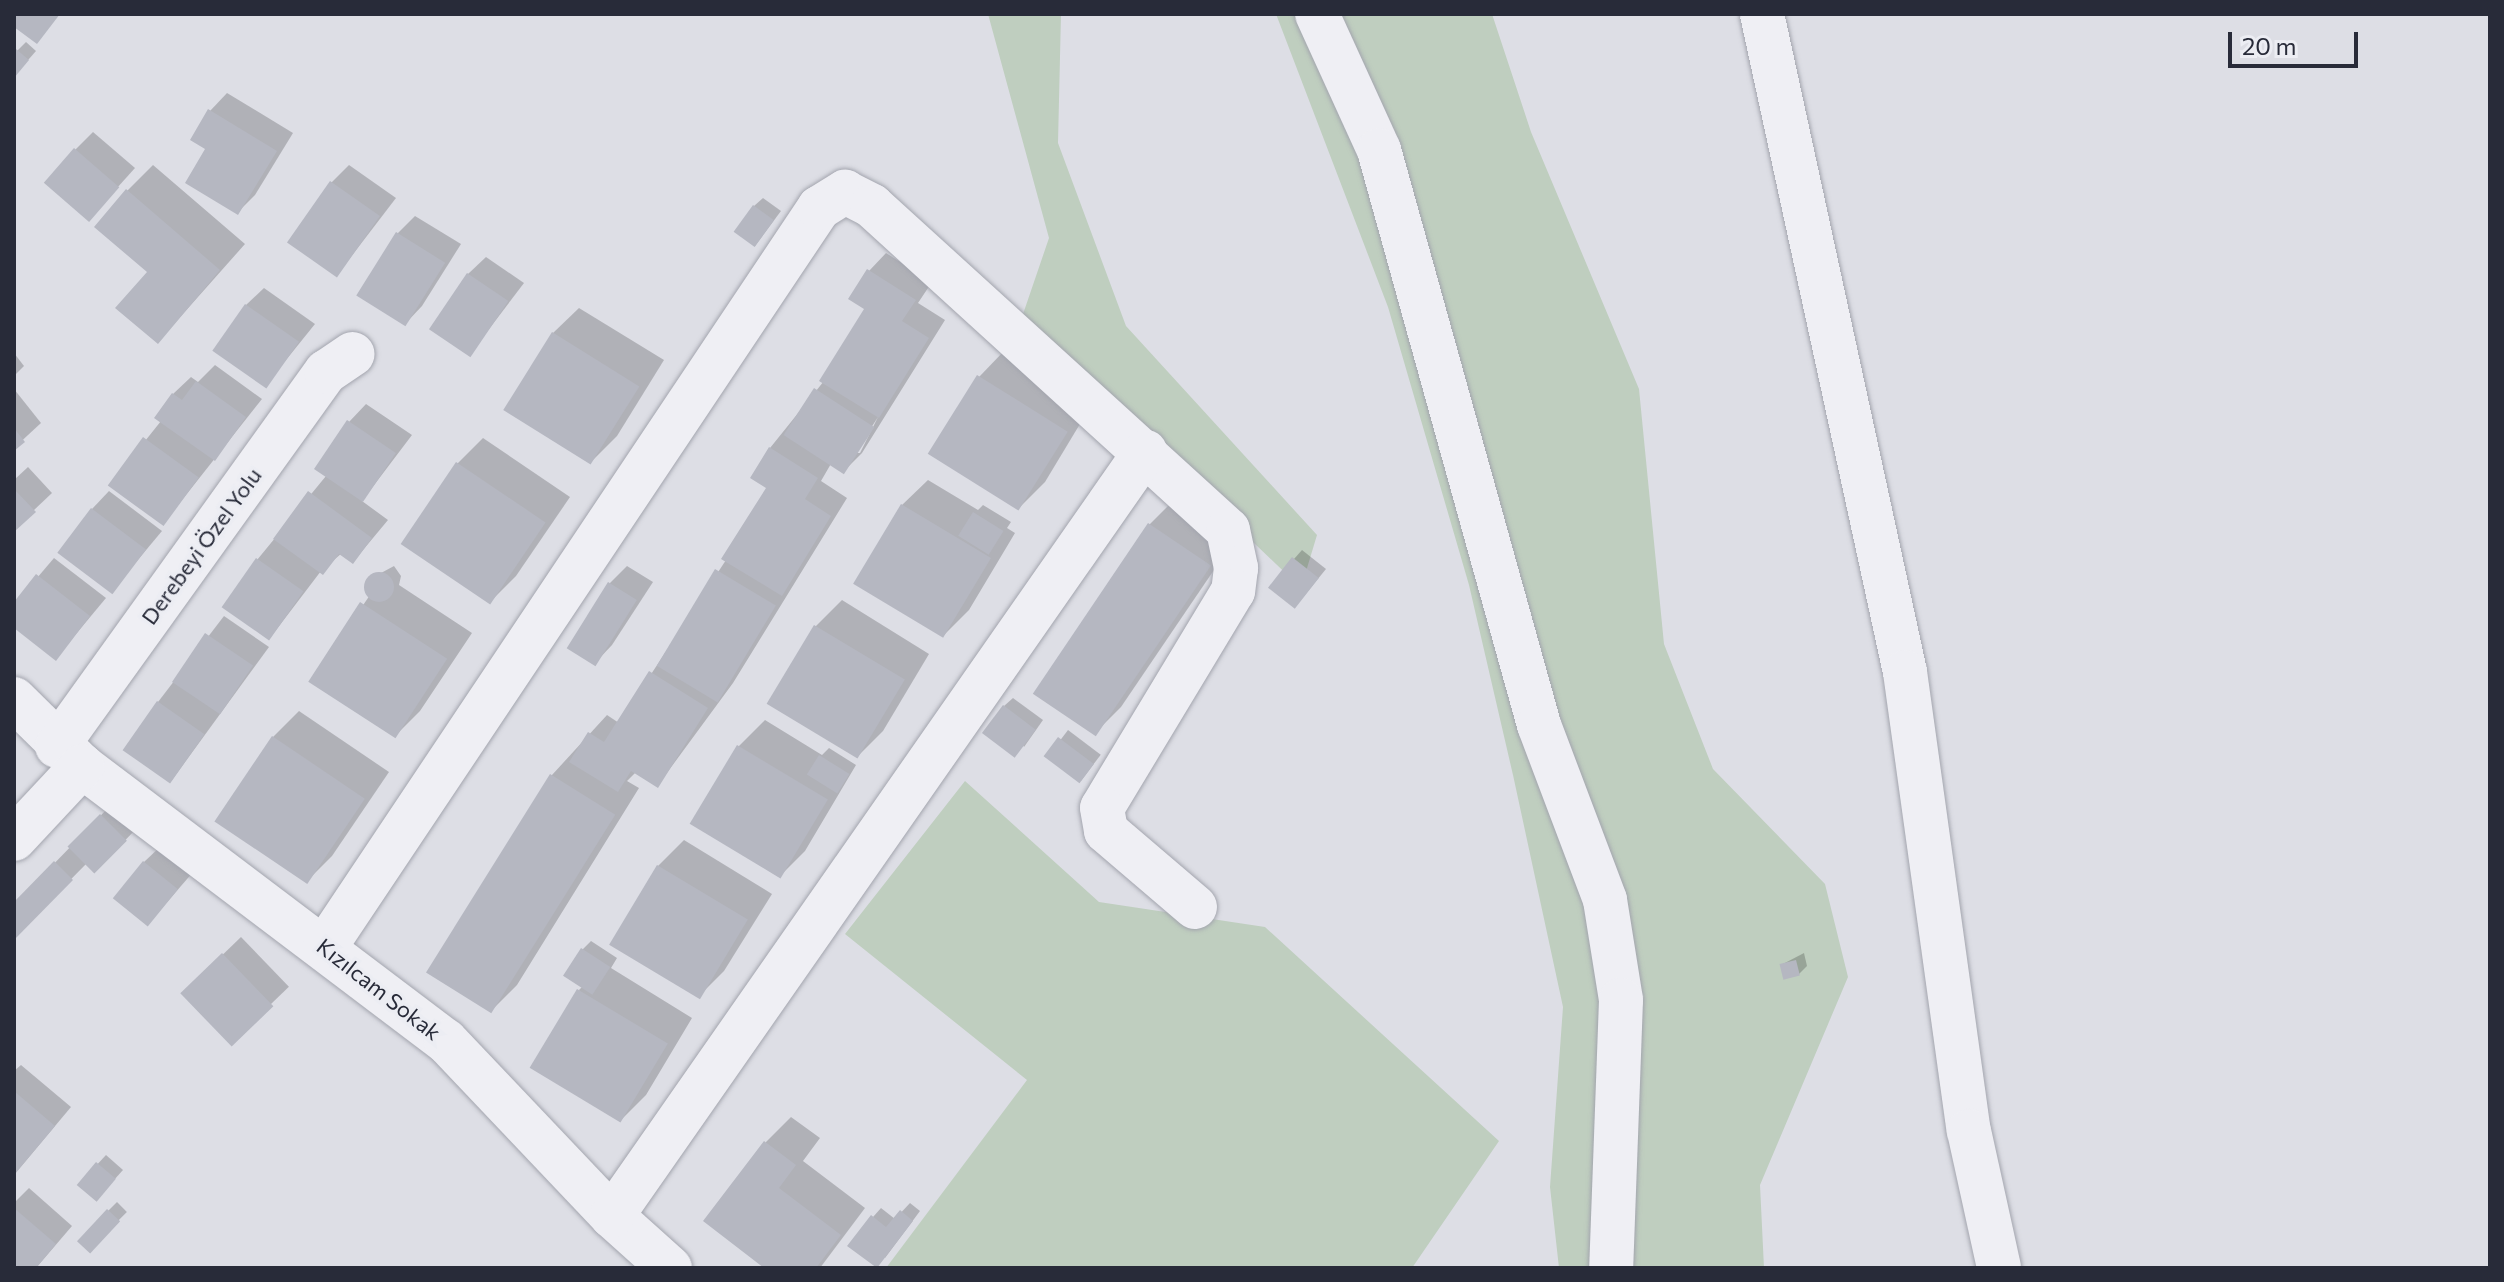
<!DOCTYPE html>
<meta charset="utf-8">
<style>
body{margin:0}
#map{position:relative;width:2504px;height:1282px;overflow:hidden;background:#dddee5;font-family:Commissioner,sans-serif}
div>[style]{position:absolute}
.green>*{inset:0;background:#bfcebf}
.shadow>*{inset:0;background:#0003;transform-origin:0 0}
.building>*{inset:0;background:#b5b7c1;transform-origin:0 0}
.round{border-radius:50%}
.roads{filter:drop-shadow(0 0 2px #a3a5ae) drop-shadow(0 0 2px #a3a5ae)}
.street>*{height:44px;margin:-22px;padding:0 22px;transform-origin:22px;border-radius:22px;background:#efeff4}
span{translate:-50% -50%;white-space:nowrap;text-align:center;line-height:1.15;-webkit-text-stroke:7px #ecedf3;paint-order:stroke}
.street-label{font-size:22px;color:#282b39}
.frame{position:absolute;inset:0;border:16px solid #282b39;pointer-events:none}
.scale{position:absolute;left:2228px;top:32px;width:130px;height:36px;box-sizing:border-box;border:4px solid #282b39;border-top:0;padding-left:10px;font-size:24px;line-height:28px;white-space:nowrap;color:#282b39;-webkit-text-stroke:6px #ecedf3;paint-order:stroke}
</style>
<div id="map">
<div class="green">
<div style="clip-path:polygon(988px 14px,1061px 14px,1058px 143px,1126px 326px,1317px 535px,1301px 588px,1021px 320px,1049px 238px)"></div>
<div style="clip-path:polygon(1276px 14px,1492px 14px,1531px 132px,1639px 389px,1664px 644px,1713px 769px,1825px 884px,1848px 977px,1760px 1185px,1764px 1268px,1559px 1268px,1550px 1187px,1563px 1007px,1513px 775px,1469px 585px,1388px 307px)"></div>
<div style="clip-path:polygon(965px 781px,1099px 902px,1265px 927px,1499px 1141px,1412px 1268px,886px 1268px,1027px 1080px,845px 934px)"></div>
</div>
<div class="shadow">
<div style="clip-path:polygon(26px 42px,36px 51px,14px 76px,14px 54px)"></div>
<div style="clip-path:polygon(227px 93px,293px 133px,255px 195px,238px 212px,207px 149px,210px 111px)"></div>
<div style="clip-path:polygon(93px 132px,135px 168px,89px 219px,75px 150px)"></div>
<div style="clip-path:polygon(153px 165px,245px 244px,158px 342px,149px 272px,127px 191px)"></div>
<div style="clip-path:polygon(349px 165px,396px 198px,337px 275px,331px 183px)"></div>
<div style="clip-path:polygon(763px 198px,781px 211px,755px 246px,754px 206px)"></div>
<div style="clip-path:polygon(415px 216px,461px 244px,422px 306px,405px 324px,398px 233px)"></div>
<div style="clip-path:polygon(evenodd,886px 253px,932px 282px,918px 303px,945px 320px,862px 453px,845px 470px,832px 462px,821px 481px,847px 498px,733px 683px,658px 785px,636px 772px,627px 781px,639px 788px,517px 985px,491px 1011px,428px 971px,552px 775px,607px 715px,619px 723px,726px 560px,769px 487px,770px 448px,824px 381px,866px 309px,869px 271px,886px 253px,878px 417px,860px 453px,855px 453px,878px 417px)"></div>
<div style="clip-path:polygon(486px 257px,524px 283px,470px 354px,468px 274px)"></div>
<div style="clip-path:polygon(264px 288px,315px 324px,265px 386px,246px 305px)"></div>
<div style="clip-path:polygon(579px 308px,664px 360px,617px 436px,591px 462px,553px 333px)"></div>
<div style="clip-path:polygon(1004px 351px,1092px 404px,1045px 482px,1019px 508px,979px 377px)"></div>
<div style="clip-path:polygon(14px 353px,24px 366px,14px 376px)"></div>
<div style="clip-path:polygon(215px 365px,262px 399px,163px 524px,110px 485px,161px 421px,173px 394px,191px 377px,198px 382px)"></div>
<div style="clip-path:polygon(14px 389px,41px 423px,14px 448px)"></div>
<div style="clip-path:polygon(366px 404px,412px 435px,362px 501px,388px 520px,353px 562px,342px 553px,321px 571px,270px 638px,257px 560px,326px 476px,349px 422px)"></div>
<div style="clip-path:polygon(483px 438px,570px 497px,516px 576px,490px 602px,457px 464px)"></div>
<div style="clip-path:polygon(28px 467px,52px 493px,14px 529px,14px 480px)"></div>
<div style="clip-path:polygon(928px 480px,978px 510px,983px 505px,1011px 522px,1007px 528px,1015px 533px,969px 610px,943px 636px,902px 505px)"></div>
<div style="clip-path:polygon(109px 491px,162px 531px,111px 592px,92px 509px)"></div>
<div style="clip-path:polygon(1176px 498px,1235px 539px,1121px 707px,1095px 733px,1036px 693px,1150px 524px)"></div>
<div style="clip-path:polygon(1302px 550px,1326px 569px,1295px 607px,1294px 559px)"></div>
<div style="clip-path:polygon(54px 558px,106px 598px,56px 658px,14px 626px,14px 605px)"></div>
<div style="clip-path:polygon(394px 566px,401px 576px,399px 585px,472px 633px,420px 711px,395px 736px,311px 681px,370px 595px,368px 580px)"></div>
<div style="clip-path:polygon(627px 566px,653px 582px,612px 645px,595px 663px,610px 583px)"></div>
<div style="clip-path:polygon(842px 600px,929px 654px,883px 731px,857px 757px,769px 703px,816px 626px)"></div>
<div style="clip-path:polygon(224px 616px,269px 647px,172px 780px,158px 702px)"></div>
<div style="clip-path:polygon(1013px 698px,1043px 720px,1024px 747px,1004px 706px)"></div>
<div style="clip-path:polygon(299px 711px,389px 772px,332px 856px,306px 882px,273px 737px)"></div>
<div style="clip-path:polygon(765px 720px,822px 755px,829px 748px,856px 765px,805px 851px,779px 877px,692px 823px,739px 746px)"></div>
<div style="left:1068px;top:730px;width:41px;height:33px;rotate:37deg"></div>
<div style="clip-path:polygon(109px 807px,134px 831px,96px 871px,87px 863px,14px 937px,14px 905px)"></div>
<div style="clip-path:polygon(684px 840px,772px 894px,724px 971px,698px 997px,658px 866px)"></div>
<div style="clip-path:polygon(162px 845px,194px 871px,149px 923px,144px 862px)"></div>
<div style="left:241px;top:937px;width:69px;height:82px;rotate:46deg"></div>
<div style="clip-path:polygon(591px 941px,617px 958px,611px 968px,692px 1018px,646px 1095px,620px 1121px,579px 990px,583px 986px,582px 950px)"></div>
<div style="clip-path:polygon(1804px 953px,1807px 966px,1799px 974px,1781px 965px)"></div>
<div style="clip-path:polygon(21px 1065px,71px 1107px,14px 1175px,14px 1071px)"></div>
<div style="clip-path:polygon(791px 1117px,820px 1138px,803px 1161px,865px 1208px,820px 1268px,768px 1268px,766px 1142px)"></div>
<div style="clip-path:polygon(106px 1155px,123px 1170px,104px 1191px,79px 1184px)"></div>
<div style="clip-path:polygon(29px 1188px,72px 1226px,36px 1268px,14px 1268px,14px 1203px)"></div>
<div style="left:117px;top:1202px;width:14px;height:54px;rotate:45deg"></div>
<div style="clip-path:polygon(910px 1203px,920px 1211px,885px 1258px,873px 1217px,881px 1208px,895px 1219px)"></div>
</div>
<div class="building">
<div style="clip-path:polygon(14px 14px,60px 14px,37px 44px,14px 27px)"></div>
<div style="clip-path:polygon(16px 49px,29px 60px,14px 78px,14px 51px)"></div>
<div style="clip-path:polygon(208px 109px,277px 151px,238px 215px,185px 183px,205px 149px,190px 140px)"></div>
<div style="left:74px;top:148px;width:60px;height:46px;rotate:41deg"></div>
<div style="left:330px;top:181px;width:61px;height:75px;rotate:35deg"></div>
<div style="clip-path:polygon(126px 189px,220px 270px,158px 344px,115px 308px,147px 272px,94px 227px)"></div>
<div style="left:753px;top:205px;width:26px;height:33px;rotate:36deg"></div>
<div style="left:396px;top:232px;width:58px;height:75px;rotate:32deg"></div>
<div style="clip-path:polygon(867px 269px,916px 300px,902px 321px,929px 338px,879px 418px,819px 381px,864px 309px,848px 299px)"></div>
<div style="left:467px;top:273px;width:50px;height:68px;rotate:34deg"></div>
<div style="left:245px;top:304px;width:66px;height:57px;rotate:35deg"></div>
<div style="left:552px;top:332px;width:103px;height:92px;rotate:32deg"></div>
<div style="left:977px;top:375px;width:107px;height:93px;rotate:32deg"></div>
<div style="clip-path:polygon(196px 381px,246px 417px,215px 461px,154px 418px,172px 393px,182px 400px)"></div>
<div style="left:814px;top:388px;width:72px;height:56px;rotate:33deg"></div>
<div style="left:347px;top:420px;width:59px;height:59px;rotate:34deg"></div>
<div style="clip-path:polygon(14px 428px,25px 442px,14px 451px)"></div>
<div style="left:143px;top:437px;width:69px;height:60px;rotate:36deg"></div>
<div style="clip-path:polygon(769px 447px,818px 478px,805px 499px,831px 516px,782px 596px,721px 559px,766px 488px,750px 478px)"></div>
<div style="left:456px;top:462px;width:108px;height:99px;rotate:34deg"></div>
<div style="clip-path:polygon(14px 489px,36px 512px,14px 532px)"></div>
<div style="clip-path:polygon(308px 491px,372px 538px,353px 564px,339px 554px,323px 575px,273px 539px)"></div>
<div style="left:901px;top:504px;width:105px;height:93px;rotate:31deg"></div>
<div style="left:91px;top:508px;width:69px;height:56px;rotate:37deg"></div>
<div style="left:973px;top:512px;width:36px;height:28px;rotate:32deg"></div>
<div style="left:1148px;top:523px;width:76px;height:206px;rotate:34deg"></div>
<div style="left:1292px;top:557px;width:34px;height:39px;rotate:38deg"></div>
<div style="left:256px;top:558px;width:58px;height:60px;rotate:35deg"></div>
<div style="left:715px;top:569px;width:71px;height:113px;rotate:31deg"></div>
<div class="round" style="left:364px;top:572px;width:30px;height:30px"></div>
<div style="clip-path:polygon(36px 574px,90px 616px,56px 661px,14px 628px,14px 602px)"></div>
<div style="left:608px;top:582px;width:34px;height:78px;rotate:32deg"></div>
<div style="left:360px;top:602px;width:104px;height:95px;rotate:33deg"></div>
<div style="left:814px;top:625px;width:106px;height:92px;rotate:31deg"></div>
<div style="left:205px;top:633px;width:58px;height:59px;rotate:34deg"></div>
<div style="clip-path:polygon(649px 671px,708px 708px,658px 788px,631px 771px,618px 792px,569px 762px,588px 732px,604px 742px)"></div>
<div style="left:157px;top:701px;width:58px;height:60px;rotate:35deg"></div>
<div style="left:1003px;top:705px;width:41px;height:35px;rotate:37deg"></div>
<div style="left:272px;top:736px;width:112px;height:103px;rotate:34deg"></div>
<div style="left:1058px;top:737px;width:45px;height:24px;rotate:37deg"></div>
<div style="left:737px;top:745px;width:106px;height:92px;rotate:31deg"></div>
<div style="left:819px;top:755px;width:36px;height:23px;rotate:32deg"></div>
<div style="left:550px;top:774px;width:77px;height:234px;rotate:32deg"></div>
<div style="left:100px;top:814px;width:38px;height:46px;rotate:45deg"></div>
<div style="clip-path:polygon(54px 861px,73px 880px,14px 940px,14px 902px)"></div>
<div style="left:143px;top:861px;width:45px;height:48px;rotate:39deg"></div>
<div style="left:657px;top:865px;width:106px;height:93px;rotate:31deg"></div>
<div style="left:581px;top:948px;width:35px;height:33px;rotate:33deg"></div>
<div style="left:222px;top:953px;width:74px;height:58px;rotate:46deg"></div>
<div style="left:1796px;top:960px;width:16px;height:17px;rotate:76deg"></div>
<div style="left:577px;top:989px;width:106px;height:92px;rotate:31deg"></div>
<div style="clip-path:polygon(14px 1091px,55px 1126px,14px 1175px)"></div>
<div style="clip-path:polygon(764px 1141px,796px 1165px,779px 1188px,841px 1235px,816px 1268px,764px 1268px,703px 1221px)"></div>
<div style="left:96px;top:1162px;width:26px;height:30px;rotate:40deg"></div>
<div style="clip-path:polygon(14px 1208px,56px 1244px,36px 1268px,14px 1268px)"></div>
<div style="left:107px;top:1209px;width:18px;height:44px;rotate:43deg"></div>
<div style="clip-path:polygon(900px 1210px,913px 1221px,877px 1268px,847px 1246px,871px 1215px,886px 1227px)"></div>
</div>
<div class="roads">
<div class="street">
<div style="left:1317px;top:14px;width:149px;rotate:65.5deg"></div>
<div style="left:1379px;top:150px;width:597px;rotate:74.45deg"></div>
<div style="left:1539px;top:725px;width:187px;rotate:69.3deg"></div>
<div style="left:1605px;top:900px;width:101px;rotate:80.9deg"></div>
<div style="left:1621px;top:1000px;width:268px;rotate:92.1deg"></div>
<div style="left:1762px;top:14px;width:673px;rotate:77.74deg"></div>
<div style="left:1905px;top:672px;width:463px;rotate:82.1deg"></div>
<div style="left:1969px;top:1131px;width:140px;rotate:77.6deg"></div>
<div style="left:14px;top:699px;width:95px;rotate:44.6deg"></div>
<div style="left:82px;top:766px;width:456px;rotate:37.1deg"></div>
<div style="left:446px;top:1041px;width:241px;rotate:46.5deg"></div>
<div style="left:612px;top:1216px;width:78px;rotate:41.9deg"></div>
<div style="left:57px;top:746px;width:461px;rotate:-54.3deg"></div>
<div style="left:326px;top:372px;width:32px;rotate:-34deg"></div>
<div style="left:14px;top:839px;width:100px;rotate:-47deg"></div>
<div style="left:325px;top:947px;width:889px;rotate:-56.24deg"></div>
<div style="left:819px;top:208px;width:31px;rotate:-32deg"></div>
<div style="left:845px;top:192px;width:30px;rotate:27deg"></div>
<div style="left:872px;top:206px;width:481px;rotate:42.3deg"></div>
<div style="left:1228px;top:530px;width:39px;rotate:78deg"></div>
<div style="left:1236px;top:568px;width:23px;rotate:97deg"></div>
<div style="left:1233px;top:591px;width:253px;rotate:121.1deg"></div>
<div style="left:1102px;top:808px;width:23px;rotate:80deg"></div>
<div style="left:1106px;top:831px;width:117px;rotate:40.5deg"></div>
<div style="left:612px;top:1216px;width:932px;rotate:-55.1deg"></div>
</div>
</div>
<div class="street-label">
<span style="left:201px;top:546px;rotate:-54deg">Derebeyi Özel Yolu</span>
<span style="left:379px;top:989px;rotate:38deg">Kızılcam Sokak</span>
</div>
<div class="frame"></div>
<div class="scale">20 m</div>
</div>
